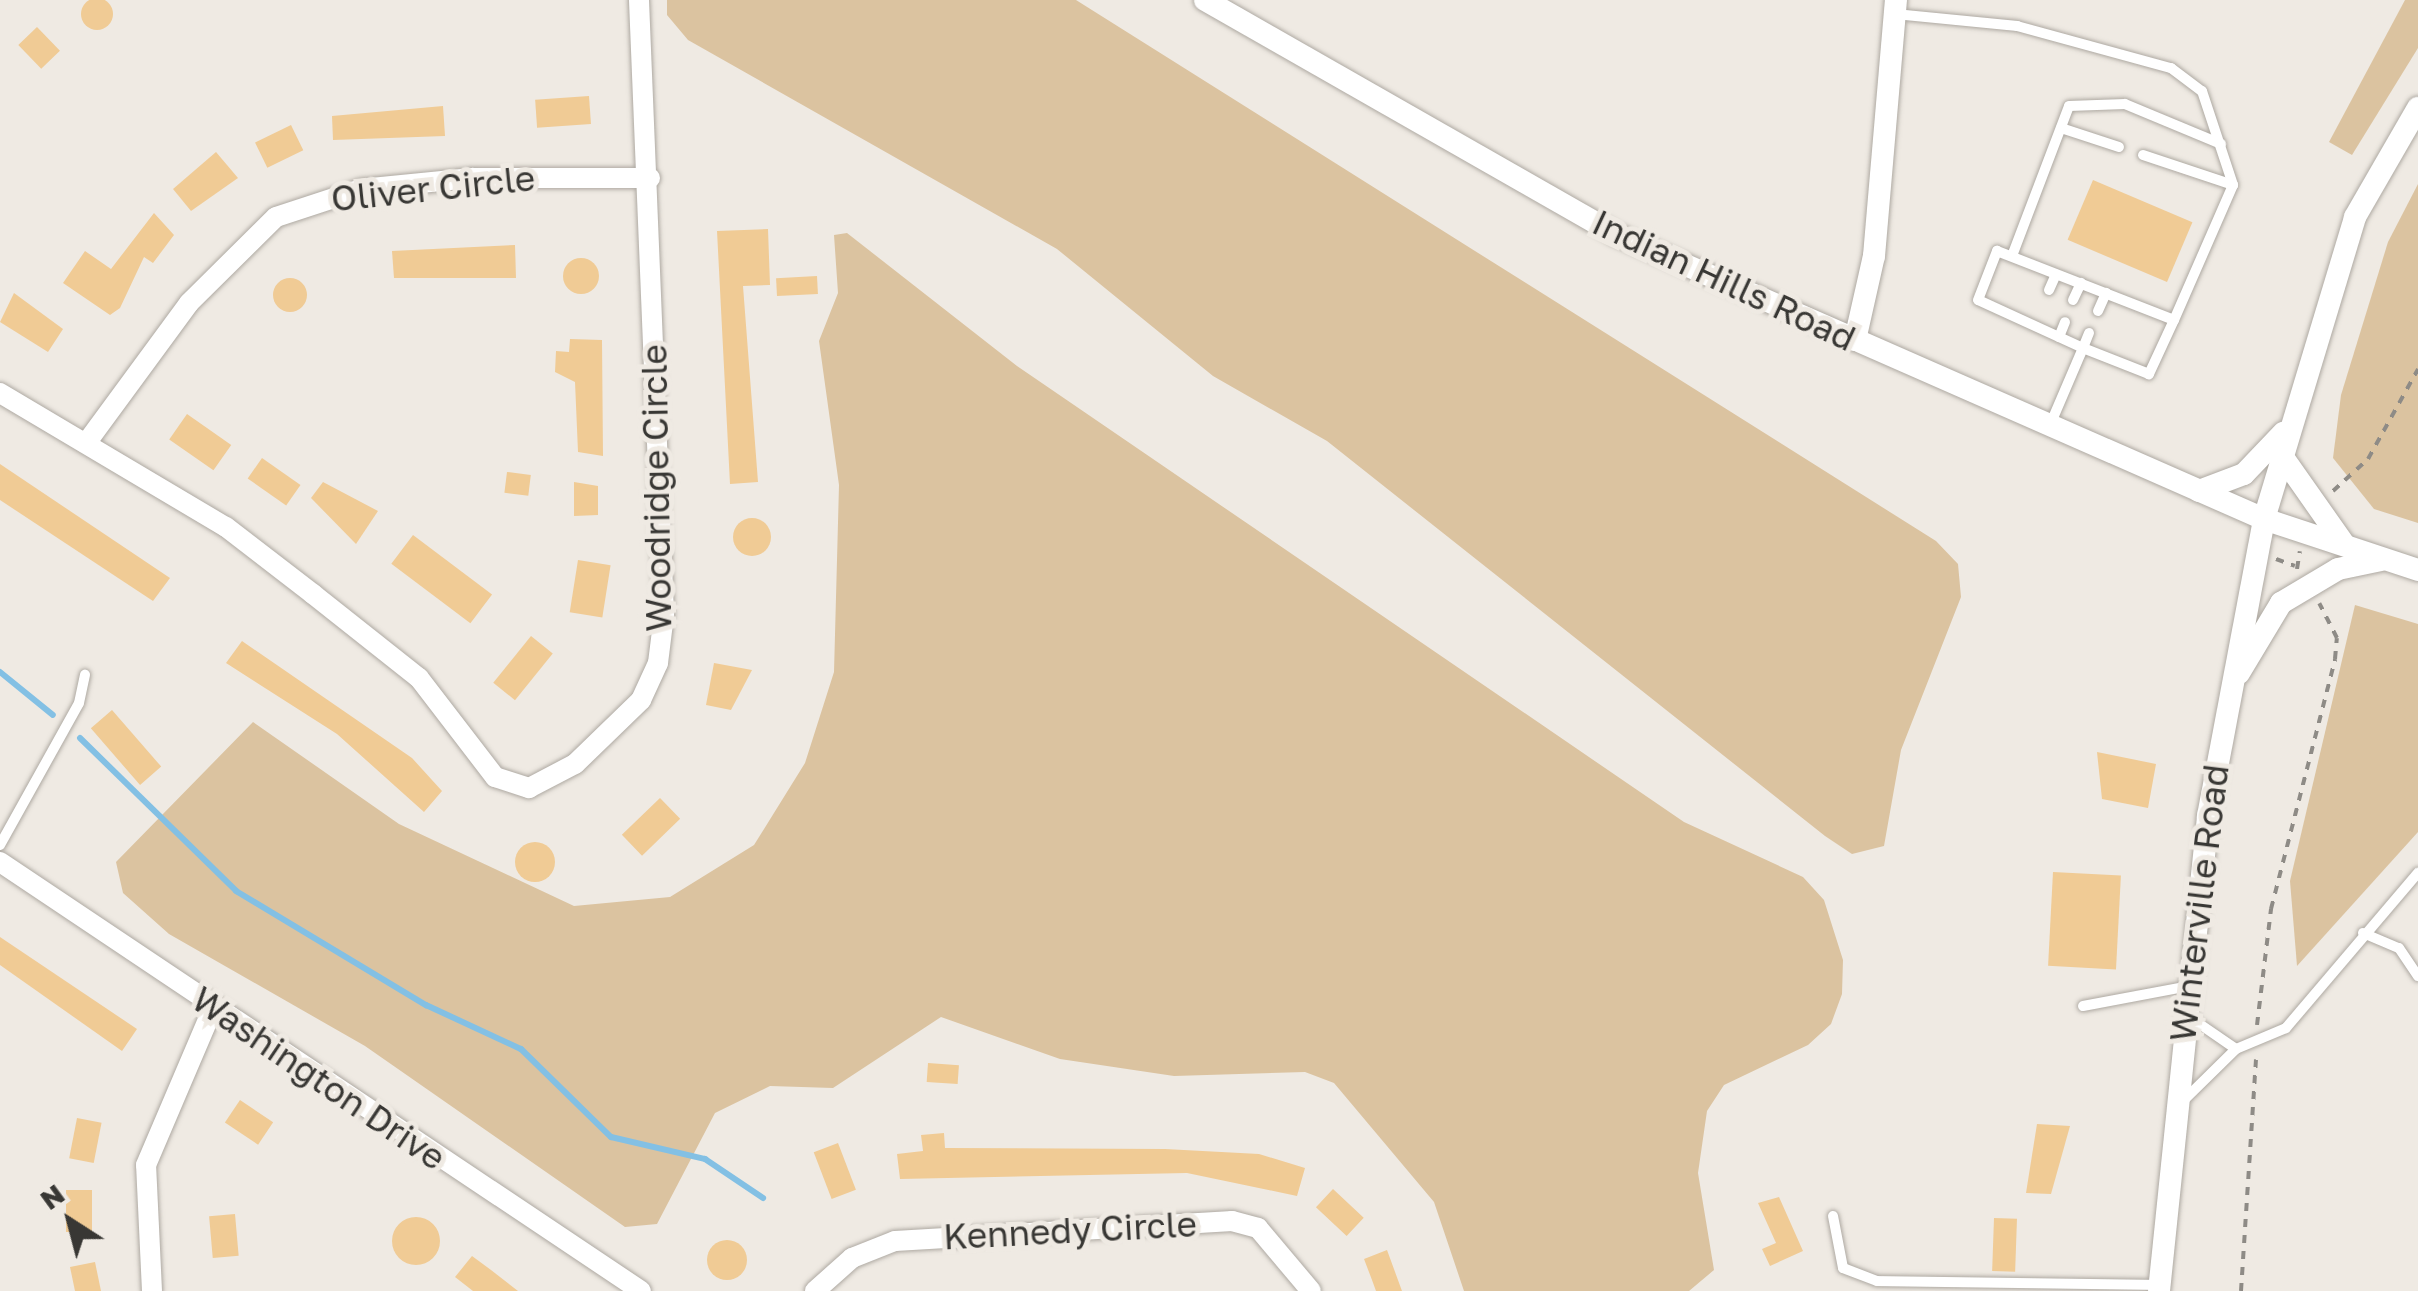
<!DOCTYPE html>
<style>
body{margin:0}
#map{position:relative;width:2418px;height:1291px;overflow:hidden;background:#efeae3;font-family:"Golos Text",sans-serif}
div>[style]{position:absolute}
.green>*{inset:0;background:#dbc3a0}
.stream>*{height:6px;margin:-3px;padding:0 3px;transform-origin:3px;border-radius:3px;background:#83c0e4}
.building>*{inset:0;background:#f0cb95;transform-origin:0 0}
.round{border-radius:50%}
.path>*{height:4px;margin-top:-2px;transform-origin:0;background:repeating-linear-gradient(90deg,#8e8b86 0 8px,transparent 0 16px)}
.roads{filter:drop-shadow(0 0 2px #aea9a2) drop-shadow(0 0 2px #aea9a2)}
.service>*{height:10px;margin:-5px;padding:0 5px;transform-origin:5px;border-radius:5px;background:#fff}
.minor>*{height:20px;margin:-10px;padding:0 10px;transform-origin:10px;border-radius:10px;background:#fff}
.tertiary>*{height:22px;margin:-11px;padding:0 11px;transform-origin:11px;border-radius:11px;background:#fff}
span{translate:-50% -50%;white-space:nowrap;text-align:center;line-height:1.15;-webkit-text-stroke:10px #efeae3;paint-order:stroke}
.street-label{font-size:35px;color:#383734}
.north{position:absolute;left:20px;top:1171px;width:100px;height:100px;-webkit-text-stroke:8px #efeae3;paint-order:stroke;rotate:324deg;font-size:28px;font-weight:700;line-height:40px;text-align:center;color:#383734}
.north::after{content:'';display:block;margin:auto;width:35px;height:45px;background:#383734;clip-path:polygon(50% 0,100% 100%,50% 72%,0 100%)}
</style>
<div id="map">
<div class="green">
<div style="clip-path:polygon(667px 0,1076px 0,1936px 541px,1958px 564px,1961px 597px,1901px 750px,1884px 846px,1852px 854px,1825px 836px,1327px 441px,1213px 376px,1057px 249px,688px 40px,667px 15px)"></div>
<div style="clip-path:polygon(2405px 0,2418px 0,2418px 48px,2352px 155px,2329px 142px)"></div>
<div style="clip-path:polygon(2418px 184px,2418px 523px,2374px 509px,2333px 458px,2341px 395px,2388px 242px)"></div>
<div style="clip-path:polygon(847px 233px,1017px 366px,1684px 822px,1803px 877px,1824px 900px,1843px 960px,1842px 994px,1831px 1024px,1808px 1045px,1724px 1085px,1707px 1111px,1698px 1173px,1714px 1270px,1689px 1291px,1464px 1291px,1434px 1202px,1334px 1083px,1305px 1072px,1174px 1076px,1060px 1059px,941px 1017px,833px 1088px,770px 1086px,715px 1113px,657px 1224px,625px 1227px,365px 1046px,169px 934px,123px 893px,116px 862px,253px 722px,399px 824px,574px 906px,670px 897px,754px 845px,805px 763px,834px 672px,839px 485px,819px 341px,838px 293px,834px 235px)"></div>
<div style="clip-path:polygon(2355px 605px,2418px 624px,2418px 832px,2297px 966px,2290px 881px)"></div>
</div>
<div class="stream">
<div style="left:0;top:672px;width:68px;rotate:39.1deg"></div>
<div style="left:80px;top:738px;width:219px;rotate:44.4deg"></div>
<div style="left:236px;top:891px;width:222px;rotate:31deg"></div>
<div style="left:426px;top:1005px;width:105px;rotate:24.9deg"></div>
<div style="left:521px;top:1049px;width:126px;rotate:44.4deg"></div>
<div style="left:611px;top:1137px;width:97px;rotate:13.2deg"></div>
<div style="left:705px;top:1159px;width:70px;rotate:33.9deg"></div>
</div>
<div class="building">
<div class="round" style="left:81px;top:-2px;width:32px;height:32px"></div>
<div style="left:37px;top:27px;width:33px;height:26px;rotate:46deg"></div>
<div style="left:589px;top:96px;width:28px;height:54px;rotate:86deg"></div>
<div style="clip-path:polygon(443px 106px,445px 136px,333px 140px,332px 116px)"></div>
<div style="left:291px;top:125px;width:28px;height:40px;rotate:64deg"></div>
<div style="clip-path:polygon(216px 152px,238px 178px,191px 211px,173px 189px)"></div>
<div style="left:2093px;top:180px;width:108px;height:65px;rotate:23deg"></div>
<div style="clip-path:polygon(154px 213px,174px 235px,153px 263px,144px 257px,120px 308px,110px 315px,63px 283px,85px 251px,111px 269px)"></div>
<div style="clip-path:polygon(768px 229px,770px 285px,743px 286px,758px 482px,730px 484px,717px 231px)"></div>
<div style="clip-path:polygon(515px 245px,516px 278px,394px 278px,392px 251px)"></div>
<div class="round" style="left:563px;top:258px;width:36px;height:36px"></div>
<div style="left:817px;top:276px;width:18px;height:41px;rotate:87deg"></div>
<div class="round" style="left:273px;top:278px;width:34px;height:34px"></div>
<div style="clip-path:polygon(14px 293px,63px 329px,48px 352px,0 322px)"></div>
<div style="clip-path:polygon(570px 339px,602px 340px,603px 456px,578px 452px,575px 382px,555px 372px,556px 351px,569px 352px)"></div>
<div style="left:187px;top:414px;width:54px;height:31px;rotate:35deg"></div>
<div style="left:262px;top:458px;width:47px;height:25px;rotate:35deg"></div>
<div style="clip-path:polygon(0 464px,170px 578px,153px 601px,0 500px)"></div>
<div style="left:507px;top:472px;width:24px;height:21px;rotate:7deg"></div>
<div style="clip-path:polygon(323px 482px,378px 511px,356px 544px,311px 498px)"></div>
<div style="clip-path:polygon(574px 482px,598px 486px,598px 515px,574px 516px)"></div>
<div class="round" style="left:733px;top:518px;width:38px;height:38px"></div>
<div style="left:413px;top:535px;width:99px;height:36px;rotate:37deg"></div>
<div style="left:578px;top:560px;width:33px;height:53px;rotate:9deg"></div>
<div style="left:531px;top:636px;width:28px;height:60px;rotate:39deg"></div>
<div style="clip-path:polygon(242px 641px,412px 758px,442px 791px,424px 812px,337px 734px,226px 663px)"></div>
<div style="clip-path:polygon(714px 663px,752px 670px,731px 710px,706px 705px)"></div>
<div style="left:112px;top:710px;width:75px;height:28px;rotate:49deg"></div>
<div style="clip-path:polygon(2097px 752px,2156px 764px,2148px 808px,2102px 799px)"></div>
<div style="left:660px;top:798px;width:29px;height:53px;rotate:46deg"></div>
<div class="round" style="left:515px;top:842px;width:40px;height:40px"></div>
<div style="left:2053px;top:872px;width:68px;height:94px;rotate:3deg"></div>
<div style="clip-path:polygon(0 937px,137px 1029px,122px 1051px,0 965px)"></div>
<div style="left:928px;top:1063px;width:31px;height:19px;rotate:4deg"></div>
<div style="left:240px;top:1100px;width:40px;height:27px;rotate:34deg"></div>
<div style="left:77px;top:1118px;width:25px;height:41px;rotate:11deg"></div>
<div style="clip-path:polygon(2037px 1124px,2070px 1126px,2051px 1194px,2026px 1193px)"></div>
<div style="clip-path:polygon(944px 1133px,945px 1148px,1165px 1149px,1259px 1154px,1305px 1168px,1297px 1196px,1187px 1173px,900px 1179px,897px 1154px,923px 1151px,921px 1135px)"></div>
<div style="left:838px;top:1143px;width:50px;height:26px;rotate:69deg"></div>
<div style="left:1333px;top:1189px;width:42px;height:25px;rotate:43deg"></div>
<div style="left:66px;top:1190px;width:26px;height:42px"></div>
<div style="clip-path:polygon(1779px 1197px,1803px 1251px,1770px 1266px,1762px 1249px,1776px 1243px,1758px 1203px)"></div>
<div style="left:235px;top:1214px;width:42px;height:26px;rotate:85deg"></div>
<div class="round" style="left:392px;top:1217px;width:48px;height:48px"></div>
<div style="left:1994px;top:1218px;width:23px;height:53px;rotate:2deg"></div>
<div class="round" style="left:707px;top:1240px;width:40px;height:40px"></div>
<div style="clip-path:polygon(1387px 1250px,1402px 1291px,1376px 1291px,1372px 1280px,1364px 1259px)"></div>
<div style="clip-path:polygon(472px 1256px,491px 1270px,518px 1291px,473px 1291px,455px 1277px)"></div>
<div style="clip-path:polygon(95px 1262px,101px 1291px,75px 1291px,70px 1267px)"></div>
</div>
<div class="path">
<div style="left:2333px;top:491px;width:47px;rotate:-42.4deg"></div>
<div style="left:2368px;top:459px;width:103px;rotate:-60.9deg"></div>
<div style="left:2276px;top:559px;width:20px;rotate:20deg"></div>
<div style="left:2297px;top:569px;width:18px;rotate:-81deg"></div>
<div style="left:2257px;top:1025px;width:117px;rotate:-83.1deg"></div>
<div style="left:2271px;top:909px;width:258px;rotate:-75.6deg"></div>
<div style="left:2335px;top:659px;width:21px;rotate:-85deg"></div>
<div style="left:2337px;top:638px;width:39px;rotate:-117deg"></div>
<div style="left:2241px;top:1291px;width:232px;rotate:-86.3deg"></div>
</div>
<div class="roads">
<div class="service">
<div style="left:1895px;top:14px;width:123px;rotate:5.6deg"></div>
<div style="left:2017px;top:26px;width:160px;rotate:15.3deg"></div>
<div style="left:2171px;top:68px;width:39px;rotate:37deg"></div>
<div style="left:2202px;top:91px;width:99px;rotate:71.7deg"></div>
<div style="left:2233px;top:185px;width:147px;rotate:113.6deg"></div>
<div style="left:2174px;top:320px;width:60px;rotate:114.8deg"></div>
<div style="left:2149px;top:374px;width:71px;rotate:-158.5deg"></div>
<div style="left:2083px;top:348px;width:84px;rotate:113.2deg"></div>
<div style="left:2061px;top:128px;width:61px;rotate:18.1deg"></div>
<div style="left:2143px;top:155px;width:95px;rotate:18.4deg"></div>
<div style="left:2012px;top:256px;width:160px;rotate:-69.2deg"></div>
<div style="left:2069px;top:106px;width:56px;rotate:-2deg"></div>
<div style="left:2125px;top:104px;width:104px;rotate:22.6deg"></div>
<div style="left:2049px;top:290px;width:17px;rotate:-66deg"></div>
<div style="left:2073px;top:300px;width:19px;rotate:-65deg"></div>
<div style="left:2098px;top:311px;width:20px;rotate:-66deg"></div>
<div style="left:2089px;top:333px;width:16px;rotate:112deg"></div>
<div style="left:2083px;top:348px;width:115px;rotate:-155.4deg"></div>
<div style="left:1978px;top:300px;width:53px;rotate:-68.8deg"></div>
<div style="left:1997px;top:251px;width:190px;rotate:21.3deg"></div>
<div style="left:2059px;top:337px;width:16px;rotate:-68deg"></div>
<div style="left:0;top:845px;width:162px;rotate:-60.9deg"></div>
<div style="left:79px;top:703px;width:29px;rotate:-78deg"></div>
<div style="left:2363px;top:933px;width:39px;rotate:23deg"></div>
<div style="left:2399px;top:948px;width:34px;rotate:56deg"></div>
<div style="left:2083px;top:1006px;width:109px;rotate:-10.6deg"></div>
<div style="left:2188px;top:1016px;width:58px;rotate:34.5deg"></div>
<div style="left:2183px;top:1101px;width:74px;rotate:-44.5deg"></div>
<div style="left:2236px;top:1049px;width:54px;rotate:-22.8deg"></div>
<div style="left:2286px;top:1028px;width:204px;rotate:-49.6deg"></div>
<div style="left:1833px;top:1216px;width:53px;rotate:79.1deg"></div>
<div style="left:1843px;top:1268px;width:36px;rotate:21deg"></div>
<div style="left:1877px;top:1281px;width:281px;rotate:0.8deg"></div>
</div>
<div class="minor">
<div style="left:0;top:393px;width:263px;rotate:30.7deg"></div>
<div style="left:226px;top:527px;width:110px;rotate:37.6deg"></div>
<div style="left:313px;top:594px;width:135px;rotate:38.4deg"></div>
<div style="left:419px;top:678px;width:125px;rotate:52.5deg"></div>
<div style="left:495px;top:777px;width:36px;rotate:18deg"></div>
<div style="left:529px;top:788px;width:52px;rotate:-27.6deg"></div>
<div style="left:575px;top:764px;width:92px;rotate:-44.1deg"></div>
<div style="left:641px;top:700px;width:41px;rotate:-65.3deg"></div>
<div style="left:658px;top:663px;width:48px;rotate:-82.9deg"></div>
<div style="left:664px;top:615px;width:616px;rotate:-92.33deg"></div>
<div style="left:87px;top:442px;width:172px;rotate:-53.7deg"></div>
<div style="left:189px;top:303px;width:122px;rotate:-44.7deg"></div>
<div style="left:276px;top:217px;width:89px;rotate:-18.2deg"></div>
<div style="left:361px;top:189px;width:112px;rotate:-5.7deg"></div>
<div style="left:472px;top:178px;width:178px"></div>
<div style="left:0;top:862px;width:771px;rotate:33.79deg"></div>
<div style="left:152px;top:1291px;width:126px;rotate:-92.7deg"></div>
<div style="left:146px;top:1165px;width:171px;rotate:-66.9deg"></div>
<div style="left:815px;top:1291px;width:50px;rotate:-41.7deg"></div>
<div style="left:852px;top:1258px;width:46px;rotate:-21.6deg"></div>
<div style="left:895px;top:1241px;width:338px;rotate:-3.4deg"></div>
<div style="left:1232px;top:1221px;width:27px;rotate:15deg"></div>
<div style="left:1258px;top:1228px;width:82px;rotate:49.9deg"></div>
</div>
<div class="tertiary">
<div style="left:1205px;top:0;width:472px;rotate:29.7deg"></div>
<div style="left:1615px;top:234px;width:709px;rotate:23.71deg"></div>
<div style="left:2264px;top:519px;width:162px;rotate:18.3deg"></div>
<div style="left:1855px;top:340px;width:86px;rotate:-77.3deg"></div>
<div style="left:1874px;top:256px;width:257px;rotate:-85.1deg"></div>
<div style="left:2280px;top:453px;width:111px;rotate:54.9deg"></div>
<div style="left:2199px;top:491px;width:48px;rotate:-20.7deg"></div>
<div style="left:2244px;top:474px;width:57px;rotate:-46.4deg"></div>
<div style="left:2239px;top:673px;width:82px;rotate:-59deg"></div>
<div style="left:2281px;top:603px;width:66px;rotate:-30.8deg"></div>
<div style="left:2338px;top:569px;width:44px;rotate:-11.8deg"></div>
<div style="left:2159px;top:1291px;width:478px;rotate:-84.1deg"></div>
<div style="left:2208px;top:816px;width:302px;rotate:-79.3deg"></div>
<div style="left:2264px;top:519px;width:315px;rotate:-73.2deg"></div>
<div style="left:2355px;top:217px;width:126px;rotate:-60deg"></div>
</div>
</div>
<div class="street-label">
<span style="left:433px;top:188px;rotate:-6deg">Oliver Circle</span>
<span style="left:1724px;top:280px;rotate:25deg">Indian Hills Road</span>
<span style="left:656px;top:488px;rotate:-91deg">Woodridge Circle</span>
<span style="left:2199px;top:903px;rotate:-83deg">Winterville Road</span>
<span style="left:319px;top:1078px;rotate:34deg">Washington Drive</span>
<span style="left:1070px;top:1230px;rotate:-3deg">Kennedy Circle</span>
</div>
<div class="north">N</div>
</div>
